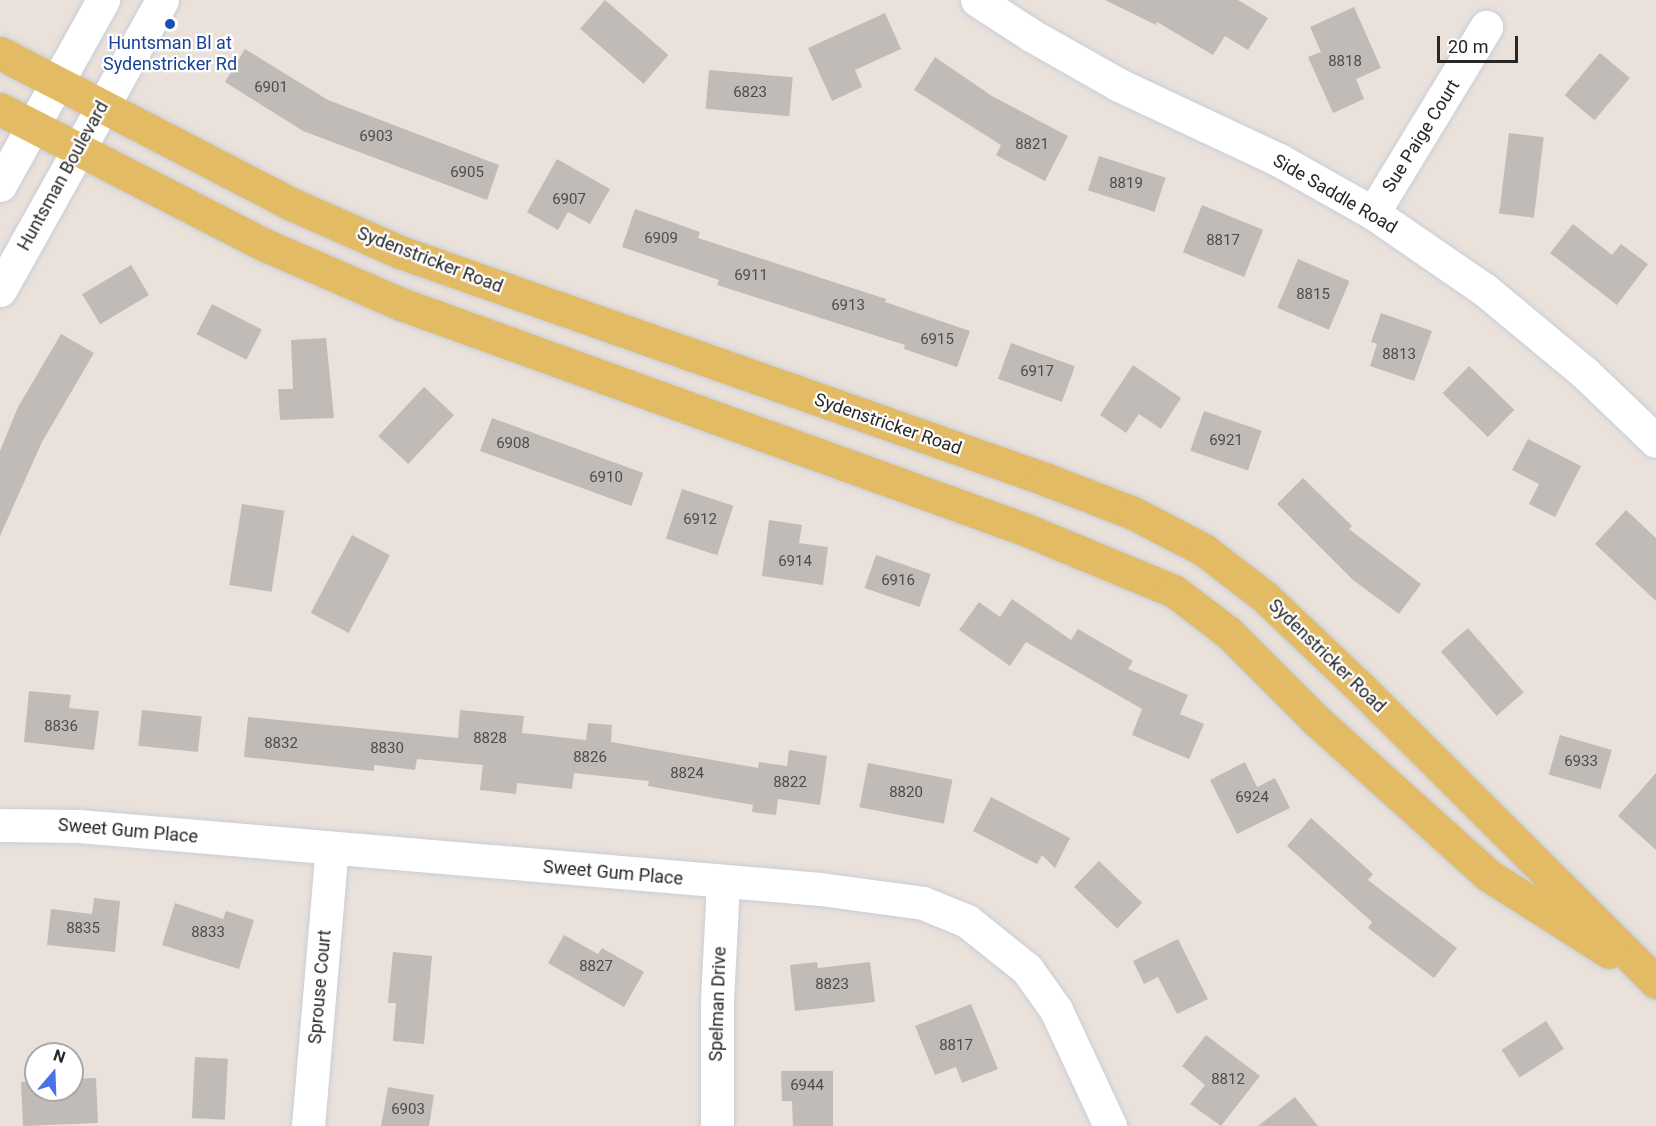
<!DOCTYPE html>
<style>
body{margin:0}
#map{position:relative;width:1656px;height:1126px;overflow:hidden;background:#e9e1da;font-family:Roboto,sans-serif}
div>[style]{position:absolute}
.building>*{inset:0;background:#c1bbb7;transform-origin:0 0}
.roads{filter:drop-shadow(0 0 2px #c8cdd8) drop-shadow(0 0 2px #c8cdd8)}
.minor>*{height:33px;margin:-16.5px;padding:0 16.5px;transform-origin:16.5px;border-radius:16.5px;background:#fff}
.major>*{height:33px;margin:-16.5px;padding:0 16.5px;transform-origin:16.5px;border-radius:16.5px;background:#e3bb65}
.dots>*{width:16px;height:16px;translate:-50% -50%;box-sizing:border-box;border:3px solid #fff;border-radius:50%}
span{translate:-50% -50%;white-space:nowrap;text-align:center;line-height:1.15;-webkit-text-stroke:4.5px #fff;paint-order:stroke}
.number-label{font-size:15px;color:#4e4c4b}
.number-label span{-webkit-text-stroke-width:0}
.transit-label{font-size:18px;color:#164399}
.street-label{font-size:18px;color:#272727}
.north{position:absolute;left:24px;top:1042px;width:60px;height:60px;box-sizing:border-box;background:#fff;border:2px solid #a9a9a9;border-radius:50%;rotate:19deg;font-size:16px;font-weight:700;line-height:24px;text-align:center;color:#272727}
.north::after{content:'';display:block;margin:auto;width:21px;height:27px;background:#4772e9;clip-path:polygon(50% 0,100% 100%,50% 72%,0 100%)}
.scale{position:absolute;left:1437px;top:36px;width:81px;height:27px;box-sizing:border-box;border:3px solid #272727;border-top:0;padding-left:8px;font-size:18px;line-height:21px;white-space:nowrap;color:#272727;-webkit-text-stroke:4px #fff;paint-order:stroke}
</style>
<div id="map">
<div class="building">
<div style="left:605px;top:0;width:84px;height:38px;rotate:41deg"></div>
<div style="clip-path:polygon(1105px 0,1238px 0,1268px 18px,1248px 50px,1225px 36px,1213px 55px,1157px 22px,1156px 25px)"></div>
<div style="clip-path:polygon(1354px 7px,1381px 68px,1356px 79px,1364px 99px,1333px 113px,1308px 57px,1321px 52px,1310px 27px)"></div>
<div style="clip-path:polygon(885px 13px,901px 49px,855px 70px,862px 87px,832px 101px,808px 48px)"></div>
<div style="clip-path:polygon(245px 49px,328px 100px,499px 165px,487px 200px,303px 131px,225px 82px)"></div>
<div style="left:1600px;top:53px;width:39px;height:55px;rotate:40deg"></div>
<div style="clip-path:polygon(935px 57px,992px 96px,1068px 136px,1045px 181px,996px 155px,1001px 145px,914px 90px)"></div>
<div style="left:709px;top:70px;width:84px;height:39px;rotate:5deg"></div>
<div style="left:1509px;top:133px;width:35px;height:81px;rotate:7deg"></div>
<div style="left:1099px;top:156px;width:70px;height:36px;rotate:18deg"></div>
<div style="clip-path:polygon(557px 159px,610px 189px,590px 224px,568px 212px,558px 230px,527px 212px)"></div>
<div style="left:1202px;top:205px;width:66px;height:51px;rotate:22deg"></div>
<div style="clip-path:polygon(635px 209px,700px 232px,698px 238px,886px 299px,885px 302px,970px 331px,957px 367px,904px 349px,905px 345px,717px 285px,719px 280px,622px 247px)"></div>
<div style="clip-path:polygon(1573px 224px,1612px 255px,1621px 244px,1648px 264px,1617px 305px,1550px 253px)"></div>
<div style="left:1298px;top:259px;width:56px;height:53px;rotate:23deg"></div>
<div style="left:131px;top:265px;width:35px;height:57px;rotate:59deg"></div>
<div style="left:212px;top:304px;width:56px;height:34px;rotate:27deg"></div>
<div style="clip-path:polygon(1381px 313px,1432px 331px,1414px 381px,1370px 366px,1377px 344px,1371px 342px)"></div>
<div style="clip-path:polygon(61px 334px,94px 353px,42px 442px,0 536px,0 451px,18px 407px)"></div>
<div style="clip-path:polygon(326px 338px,334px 418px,280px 420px,278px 389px,293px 389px,291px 340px)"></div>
<div style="left:1011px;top:343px;width:68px;height:38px;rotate:20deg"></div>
<div style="clip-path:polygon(1133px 365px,1181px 398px,1161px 429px,1139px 414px,1126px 433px,1100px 415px)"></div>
<div style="left:1469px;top:366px;width:63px;height:38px;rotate:44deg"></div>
<div style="left:424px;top:387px;width:41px;height:67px;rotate:43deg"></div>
<div style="left:1204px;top:411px;width:61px;height:42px;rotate:19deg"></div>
<div style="left:492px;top:418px;width:161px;height:35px;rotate:20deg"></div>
<div style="clip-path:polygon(1528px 439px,1581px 466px,1555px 517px,1529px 504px,1539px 484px,1512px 470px)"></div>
<div style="clip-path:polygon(1303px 478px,1352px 526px,1349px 529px,1421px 584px,1399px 614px,1353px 580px,1277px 504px)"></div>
<div style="left:682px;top:489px;width:54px;height:52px;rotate:18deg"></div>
<div style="left:242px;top:504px;width:43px;height:82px;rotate:9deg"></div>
<div style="clip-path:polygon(1626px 510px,1656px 538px,1656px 601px,1595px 544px)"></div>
<div style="clip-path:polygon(769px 520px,802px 525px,799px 543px,828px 547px,823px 585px,762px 576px)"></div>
<div style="left:352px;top:535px;width:43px;height:88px;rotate:28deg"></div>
<div style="left:876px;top:555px;width:58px;height:35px;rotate:19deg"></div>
<div style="clip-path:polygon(1012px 599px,1071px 640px,1078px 629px,1133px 661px,1128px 669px,1188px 695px,1180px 714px,1204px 724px,1189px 759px,1132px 735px,1142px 709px,1026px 642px,1010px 666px,959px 630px,979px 602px,1000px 617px)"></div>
<div style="left:1468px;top:628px;width:85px;height:36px;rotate:49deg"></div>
<div style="clip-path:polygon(29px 691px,71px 695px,69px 708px,99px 711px,94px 750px,24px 742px)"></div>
<div style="left:142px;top:710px;width:60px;height:36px;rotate:6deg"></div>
<div style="clip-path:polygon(460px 710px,524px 716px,522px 733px,586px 740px,588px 723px,612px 725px,611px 742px,758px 768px,759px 762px,787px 766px,789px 750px,827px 756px,820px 805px,778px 799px,776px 815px,752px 812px,753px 805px,648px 786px,649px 781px,574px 773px,572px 789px,517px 783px,516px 794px,480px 790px,483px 765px,417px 759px,415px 770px,374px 765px,374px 771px,244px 757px,248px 717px,458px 738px)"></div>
<div style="left:1560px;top:735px;width:54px;height:41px;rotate:16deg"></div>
<div style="clip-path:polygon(1245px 762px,1257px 787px,1275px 778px,1290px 808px,1237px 834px,1210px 780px)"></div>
<div style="left:868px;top:763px;width:86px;height:45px;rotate:11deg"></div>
<div style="clip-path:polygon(1656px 773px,1656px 850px,1618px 816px)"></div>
<div style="clip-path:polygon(991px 797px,1070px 838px,1055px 868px,1042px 855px,1037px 864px,973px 831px)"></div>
<div style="clip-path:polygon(1311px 818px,1373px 874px,1368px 880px,1457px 948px,1434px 978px,1368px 928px,1372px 922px,1287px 846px)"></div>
<div style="left:1099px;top:861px;width:60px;height:36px;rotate:44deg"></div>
<div style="clip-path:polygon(94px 898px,120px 901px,115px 952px,47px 945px,51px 909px,92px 914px)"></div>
<div style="clip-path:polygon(175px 903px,223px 919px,226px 911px,254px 920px,239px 969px,162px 945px)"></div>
<div style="clip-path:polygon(564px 935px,598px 954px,602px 948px,644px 972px,624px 1007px,548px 963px)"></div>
<div style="clip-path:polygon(1178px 939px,1208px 999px,1177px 1014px,1158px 977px,1144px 984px,1133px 961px)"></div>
<div style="clip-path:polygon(393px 952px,432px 956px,424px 1044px,393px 1041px,396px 1003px,388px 1003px)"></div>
<div style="clip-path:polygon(817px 962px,818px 968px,870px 962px,875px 1002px,795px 1011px,790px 965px)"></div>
<div style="clip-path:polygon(971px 1004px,998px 1069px,962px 1083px,956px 1067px,935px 1075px,915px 1026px)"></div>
<div style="left:1546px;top:1021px;width:33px;height:53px;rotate:57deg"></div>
<div style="clip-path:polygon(1206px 1035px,1260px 1076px,1221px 1126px,1190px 1104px,1205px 1085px,1182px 1066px)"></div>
<div style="left:195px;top:1057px;width:33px;height:61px;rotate:3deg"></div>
<div style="clip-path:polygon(781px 1071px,833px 1071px,833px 1126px,793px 1126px,792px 1101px,782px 1101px)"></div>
<div style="clip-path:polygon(96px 1078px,98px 1123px,23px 1126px,21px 1082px,36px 1081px,36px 1090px,72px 1090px,72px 1079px)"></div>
<div style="clip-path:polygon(388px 1087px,434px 1095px,429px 1126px,381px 1126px)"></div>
<div style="clip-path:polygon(1295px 1097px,1318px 1126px,1258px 1126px)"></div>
</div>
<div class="roads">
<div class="minor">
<div style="left:977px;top:0;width:64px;rotate:32.9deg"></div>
<div style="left:1031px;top:35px;width:101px;rotate:29.6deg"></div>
<div style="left:1119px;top:85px;width:177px;rotate:25.1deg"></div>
<div style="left:1279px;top:160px;width:108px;rotate:29.4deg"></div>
<div style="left:1373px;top:213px;width:136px;rotate:34.5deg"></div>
<div style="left:1485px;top:290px;width:130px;rotate:39.7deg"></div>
<div style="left:1585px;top:373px;width:98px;rotate:43.8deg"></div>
<div style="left:0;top:185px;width:212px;rotate:-60.9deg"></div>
<div style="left:1373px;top:213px;width:218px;rotate:-58.7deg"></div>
<div style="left:0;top:290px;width:332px;rotate:-60.8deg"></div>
<div style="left:0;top:825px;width:79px;rotate:0.7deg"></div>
<div style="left:79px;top:826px;width:744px;rotate:4.86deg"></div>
<div style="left:820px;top:889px;width:104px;rotate:7.7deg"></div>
<div style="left:923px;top:903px;width:48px;rotate:22.2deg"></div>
<div style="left:967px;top:921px;width:77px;rotate:38.7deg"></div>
<div style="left:1027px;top:969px;width:50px;rotate:54.7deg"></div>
<div style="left:1056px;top:1010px;width:128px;rotate:65deg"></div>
<div style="left:308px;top:1126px;width:279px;rotate:-85.1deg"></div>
<div style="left:717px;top:1126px;width:125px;rotate:-90deg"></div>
<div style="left:717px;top:1001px;width:119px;rotate:-87.1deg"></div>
</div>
<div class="major">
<div style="left:0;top:53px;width:323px;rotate:27.4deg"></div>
<div style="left:287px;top:202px;width:124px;rotate:23.9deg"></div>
<div style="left:400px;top:252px;width:684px;rotate:19.39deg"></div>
<div style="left:1045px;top:479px;width:94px;rotate:21.1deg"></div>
<div style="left:1133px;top:513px;width:80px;rotate:27.5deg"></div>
<div style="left:1204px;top:550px;width:77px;rotate:37.6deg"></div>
<div style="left:1265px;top:597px;width:131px;rotate:43.5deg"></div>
<div style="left:1360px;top:687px;width:418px;rotate:44.9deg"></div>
<div style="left:0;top:109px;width:300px;rotate:27.2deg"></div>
<div style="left:267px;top:246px;width:146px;rotate:23.4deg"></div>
<div style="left:401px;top:304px;width:662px;rotate:19.86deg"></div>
<div style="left:1024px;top:529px;width:162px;rotate:22.5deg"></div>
<div style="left:1174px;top:591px;width:69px;rotate:37.4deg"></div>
<div style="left:1229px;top:633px;width:123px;rotate:45deg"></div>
<div style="left:1316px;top:720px;width:232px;rotate:42deg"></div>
<div style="left:1488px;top:875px;width:143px;rotate:32.5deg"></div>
</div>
</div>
<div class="dots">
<div style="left:170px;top:24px;background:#1a4fb4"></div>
</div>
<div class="number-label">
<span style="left:1345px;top:62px">8818</span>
<span style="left:271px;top:88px">6901</span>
<span style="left:750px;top:93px">6823</span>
<span style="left:376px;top:137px">6903</span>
<span style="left:1032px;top:145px">8821</span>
<span style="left:467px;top:173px">6905</span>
<span style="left:1126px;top:184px">8819</span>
<span style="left:569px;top:200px">6907</span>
<span style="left:661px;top:239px">6909</span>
<span style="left:1223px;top:241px">8817</span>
<span style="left:751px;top:276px">6911</span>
<span style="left:1313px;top:295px">8815</span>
<span style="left:848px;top:306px">6913</span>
<span style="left:937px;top:340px">6915</span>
<span style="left:1399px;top:355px">8813</span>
<span style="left:1037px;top:372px">6917</span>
<span style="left:1226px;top:441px">6921</span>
<span style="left:513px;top:444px">6908</span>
<span style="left:606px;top:478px">6910</span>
<span style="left:700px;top:520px">6912</span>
<span style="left:795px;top:562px">6914</span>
<span style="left:898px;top:581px">6916</span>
<span style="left:61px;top:727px">8836</span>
<span style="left:490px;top:739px">8828</span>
<span style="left:281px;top:744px">8832</span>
<span style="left:387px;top:749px">8830</span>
<span style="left:590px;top:758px">8826</span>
<span style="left:1581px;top:762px">6933</span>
<span style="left:687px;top:774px">8824</span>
<span style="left:790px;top:783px">8822</span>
<span style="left:906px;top:793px">8820</span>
<span style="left:1252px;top:798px">6924</span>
<span style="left:83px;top:929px">8835</span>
<span style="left:208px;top:933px">8833</span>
<span style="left:596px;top:967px">8827</span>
<span style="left:832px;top:985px">8823</span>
<span style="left:956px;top:1046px">8817</span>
<span style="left:1228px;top:1080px">8812</span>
<span style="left:807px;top:1086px">6944</span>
<span style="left:408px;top:1110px">6903</span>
</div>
<div class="transit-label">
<span style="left:170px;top:54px">Huntsman Bl at<br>Sydenstricker Rd</span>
</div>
<div class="street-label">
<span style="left:1421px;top:136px;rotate:-58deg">Sue Paige Court</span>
<span style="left:63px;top:176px;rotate:-61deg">Huntsman Boulevard</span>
<span style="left:1335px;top:194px;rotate:30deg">Side Saddle Road</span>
<span style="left:430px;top:260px;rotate:21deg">Sydenstricker Road</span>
<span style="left:888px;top:424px;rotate:19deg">Sydenstricker Road</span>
<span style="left:1327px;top:656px;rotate:44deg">Sydenstricker Road</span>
<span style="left:128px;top:831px;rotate:5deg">Sweet Gum Place</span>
<span style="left:613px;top:873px;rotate:5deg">Sweet Gum Place</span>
<span style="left:320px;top:987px;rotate:-85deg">Sprouse Court</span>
<span style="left:718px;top:1004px;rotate:-88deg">Spelman Drive</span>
</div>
<div class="north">N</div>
<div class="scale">20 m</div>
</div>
